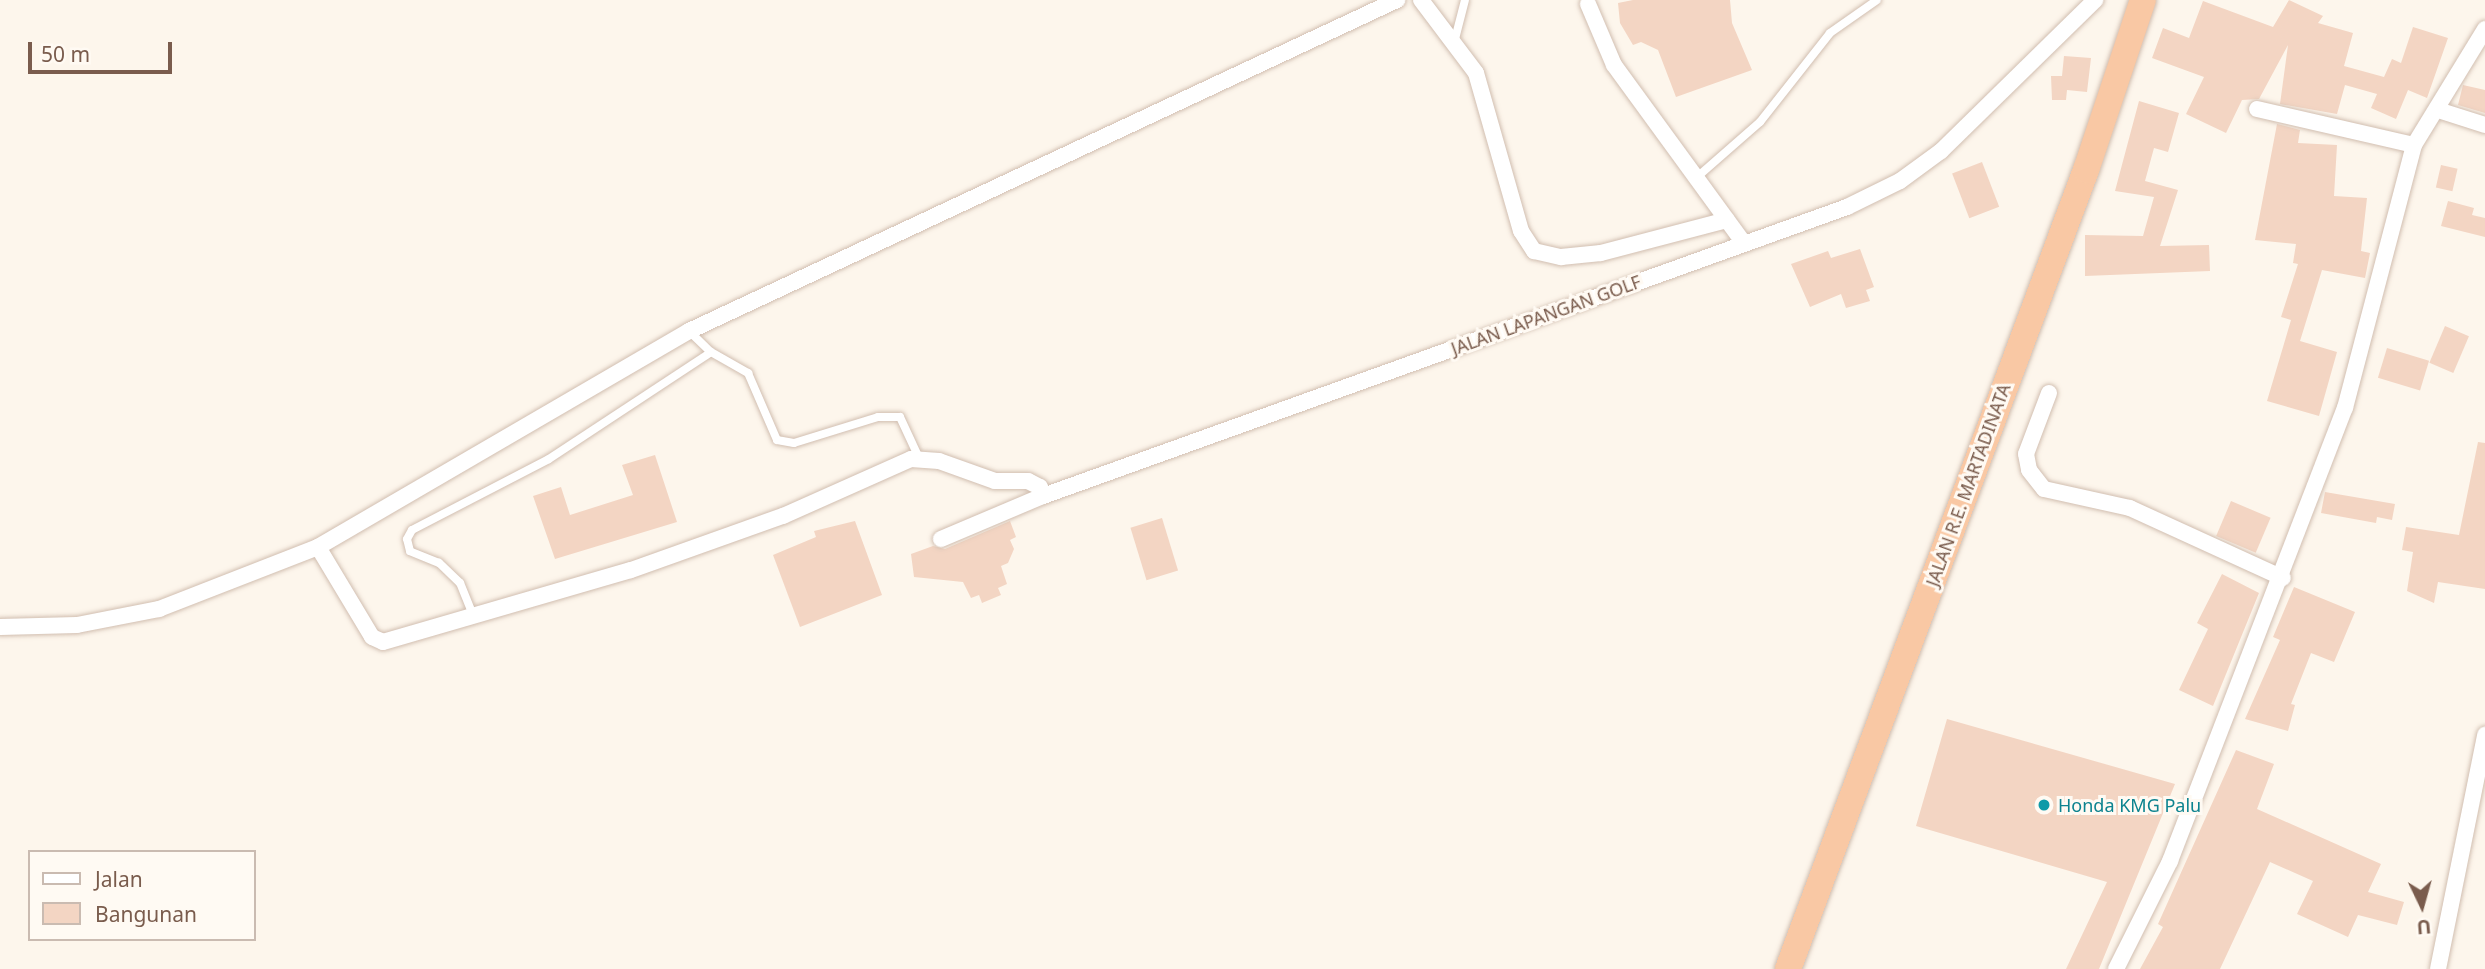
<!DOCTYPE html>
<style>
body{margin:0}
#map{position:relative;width:2485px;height:969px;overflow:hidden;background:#fdf6ec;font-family:"Noto Sans",sans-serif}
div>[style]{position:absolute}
.building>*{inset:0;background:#f3d5c3;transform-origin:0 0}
.roads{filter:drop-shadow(0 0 2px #d1beb0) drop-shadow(0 0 2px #d1beb0)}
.service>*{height:8px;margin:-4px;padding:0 4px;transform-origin:4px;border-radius:4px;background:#fff}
.minor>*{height:16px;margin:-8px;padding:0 8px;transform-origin:8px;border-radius:8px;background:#fff}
.trunk>*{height:26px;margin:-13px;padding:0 13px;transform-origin:13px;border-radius:13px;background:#f9c8a4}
.dots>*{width:19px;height:19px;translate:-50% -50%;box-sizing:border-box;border:4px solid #fffaf3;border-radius:50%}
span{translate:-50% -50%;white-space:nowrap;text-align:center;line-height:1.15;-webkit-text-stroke:6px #fffaf3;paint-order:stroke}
.street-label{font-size:18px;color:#7a5c4d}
.culture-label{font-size:18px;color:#0d838f}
.left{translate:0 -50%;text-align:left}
.legend{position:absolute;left:28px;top:850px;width:228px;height:91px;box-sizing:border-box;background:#fffaf3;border:2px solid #cabbb1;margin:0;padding:9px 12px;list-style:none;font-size:21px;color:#7a5c4d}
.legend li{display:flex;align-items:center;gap:14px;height:35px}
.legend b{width:35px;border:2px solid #cabbb1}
.north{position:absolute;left:2387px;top:871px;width:70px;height:70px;-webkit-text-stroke:5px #fffaf3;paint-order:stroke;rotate:175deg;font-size:19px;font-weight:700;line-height:28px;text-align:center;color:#7a5c4d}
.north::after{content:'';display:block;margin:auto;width:24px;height:32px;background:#7a5c4d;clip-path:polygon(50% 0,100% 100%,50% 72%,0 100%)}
.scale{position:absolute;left:28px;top:42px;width:144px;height:32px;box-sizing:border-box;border:4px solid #7a5c4d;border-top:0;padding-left:9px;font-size:21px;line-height:24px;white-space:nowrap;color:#7a5c4d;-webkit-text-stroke:5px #fffaf3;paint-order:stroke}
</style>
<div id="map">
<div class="building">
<div style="clip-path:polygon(1633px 0,1730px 0,1732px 23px,1752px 70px,1676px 97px,1658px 50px,1641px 42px,1633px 45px,1620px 23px,1618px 3px)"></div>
<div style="clip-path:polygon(2289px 0,2323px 16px,2318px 23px,2353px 33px,2344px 66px,2384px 77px,2392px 59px,2401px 63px,2413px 27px,2448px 38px,2427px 98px,2408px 90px,2396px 119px,2371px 108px,2377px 94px,2345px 85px,2337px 114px,2280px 104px,2288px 45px,2259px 99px,2242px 100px,2226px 133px,2186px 114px,2204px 77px,2152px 58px,2163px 28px,2189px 38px,2203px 1px,2273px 27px)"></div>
<div style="clip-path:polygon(2064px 56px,2091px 58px,2087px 92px,2067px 90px,2066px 100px,2052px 100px,2051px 76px,2062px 76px)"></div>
<div style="clip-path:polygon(2463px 85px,2485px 90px,2485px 113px,2458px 105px)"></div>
<div style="clip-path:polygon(2139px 101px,2179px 113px,2168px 152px,2154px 148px,2145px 181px,2178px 190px,2160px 246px,2209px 245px,2210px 271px,2085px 276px,2085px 235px,2143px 236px,2154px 197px,2115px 191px)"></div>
<div style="clip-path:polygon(2277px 124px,2300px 130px,2298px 143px,2337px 145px,2334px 196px,2367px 198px,2361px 251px,2370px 253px,2365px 278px,2322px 270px,2300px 341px,2337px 352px,2319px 416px,2267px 401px,2291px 320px,2281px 317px,2298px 264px,2293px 263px,2296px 244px,2255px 240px)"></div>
<div style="left:1982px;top:162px;width:48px;height:32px;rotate:69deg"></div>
<div style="left:2441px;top:165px;width:17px;height:23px;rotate:13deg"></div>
<div style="clip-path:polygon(2448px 201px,2474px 208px,2472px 215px,2485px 218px,2485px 237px,2441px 226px)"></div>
<div style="clip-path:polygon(1860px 249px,1874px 287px,1866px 290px,1870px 301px,1846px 308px,1841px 294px,1810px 307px,1791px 264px,1828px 251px,1831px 258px)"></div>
<div style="left:2445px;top:326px;width:26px;height:40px;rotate:23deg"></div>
<div style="left:2387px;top:348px;width:44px;height:31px;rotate:17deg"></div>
<div style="clip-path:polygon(2478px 442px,2485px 443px,2485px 589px,2438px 582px,2434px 603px,2407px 591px,2413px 552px,2402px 550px,2406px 527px,2459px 535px)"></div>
<div style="clip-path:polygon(655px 455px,677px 522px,555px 559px,533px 496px,561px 487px,570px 515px,633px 495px,622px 465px)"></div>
<div style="clip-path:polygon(2325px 492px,2395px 504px,2392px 520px,2377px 517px,2376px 523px,2321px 513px)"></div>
<div style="left:2231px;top:501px;width:43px;height:38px;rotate:23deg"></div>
<div style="left:1162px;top:518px;width:55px;height:33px;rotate:73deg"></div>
<div style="clip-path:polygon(855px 521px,882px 595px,800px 627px,773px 555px,816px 537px,814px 531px)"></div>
<div style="clip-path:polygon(1010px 521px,1016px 537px,1010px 540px,1014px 549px,1008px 563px,1001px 566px,1007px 584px,998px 588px,1001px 595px,982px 603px,979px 595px,971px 598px,963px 582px,914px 577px,911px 554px,933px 546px,945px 549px)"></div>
<div style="clip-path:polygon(2222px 574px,2259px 593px,2213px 706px,2179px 690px,2208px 629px,2197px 623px)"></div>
<div style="clip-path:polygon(2294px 587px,2355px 612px,2334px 662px,2311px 653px,2291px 704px,2295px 705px,2288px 731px,2245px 719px,2280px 640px,2273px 637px)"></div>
<div style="clip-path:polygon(1947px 719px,2175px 784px,2099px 969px,2066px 969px,2107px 882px,1916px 826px)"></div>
<div style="clip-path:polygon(2236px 750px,2274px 764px,2257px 809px,2381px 864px,2368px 892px,2404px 902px,2397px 925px,2358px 915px,2348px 937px,2297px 914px,2313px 881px,2270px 862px,2220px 969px,2140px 969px,2163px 927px,2158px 924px)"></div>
</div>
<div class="roads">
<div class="service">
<div style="left:1455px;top:39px;width:40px;rotate:-75.6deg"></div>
<div style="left:1696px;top:178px;width:85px;rotate:-41.2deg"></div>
<div style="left:1760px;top:122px;width:113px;rotate:-51.8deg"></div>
<div style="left:1830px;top:33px;width:57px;rotate:-35.1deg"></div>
<div style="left:689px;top:331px;width:30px;rotate:44deg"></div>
<div style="left:711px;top:352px;width:43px;rotate:29.6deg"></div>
<div style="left:748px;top:373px;width:73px;rotate:66.6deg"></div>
<div style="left:777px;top:440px;width:17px;rotate:10deg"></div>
<div style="left:794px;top:443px;width:88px;rotate:-17.2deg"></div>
<div style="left:878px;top:417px;width:22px"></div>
<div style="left:900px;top:417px;width:47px;rotate:65.1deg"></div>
<div style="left:473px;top:615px;width:35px;rotate:-112deg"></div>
<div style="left:460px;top:583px;width:29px;rotate:-136deg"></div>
<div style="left:439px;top:563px;width:31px;rotate:-158deg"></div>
<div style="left:410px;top:551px;width:12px;rotate:-104deg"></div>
<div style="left:407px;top:539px;width:10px;rotate:-61deg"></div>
<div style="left:412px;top:530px;width:154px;rotate:-27.4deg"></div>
<div style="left:549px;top:459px;width:194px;rotate:-33.4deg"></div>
</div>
<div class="minor">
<div style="left:1421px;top:0;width:91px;rotate:53deg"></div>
<div style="left:1476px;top:73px;width:164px;rotate:74.1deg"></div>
<div style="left:1521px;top:231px;width:24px;rotate:57deg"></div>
<div style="left:1534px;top:251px;width:28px;rotate:13deg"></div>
<div style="left:1561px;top:257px;width:40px;rotate:-5.7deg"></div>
<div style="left:1601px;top:253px;width:130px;rotate:-14.7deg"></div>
<div style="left:1588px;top:4px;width:66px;rotate:66.9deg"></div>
<div style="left:1614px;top:65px;width:220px;rotate:53.9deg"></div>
<div style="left:2257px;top:109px;width:161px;rotate:12.9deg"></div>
<div style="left:2438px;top:110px;width:49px;rotate:17.7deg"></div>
<div style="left:2049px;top:393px;width:65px;rotate:110.7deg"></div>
<div style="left:2026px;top:454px;width:16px;rotate:79deg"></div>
<div style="left:2029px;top:470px;width:24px;rotate:52deg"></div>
<div style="left:2044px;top:489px;width:88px;rotate:12.5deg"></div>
<div style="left:2130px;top:508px;width:168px;rotate:24.6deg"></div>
<div style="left:941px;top:539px;width:111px;rotate:-22.9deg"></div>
<div style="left:1043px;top:496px;width:854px;rotate:-19.77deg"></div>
<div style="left:1847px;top:207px;width:59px;rotate:-26.1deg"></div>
<div style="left:1900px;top:181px;width:51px;rotate:-36.2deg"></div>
<div style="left:1941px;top:151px;width:216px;rotate:-44.4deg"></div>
<div style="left:318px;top:547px;width:105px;rotate:59deg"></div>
<div style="left:372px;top:637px;width:12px;rotate:24deg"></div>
<div style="left:383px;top:642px;width:258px;rotate:-16.2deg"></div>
<div style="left:631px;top:570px;width:161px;rotate:-19.6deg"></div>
<div style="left:783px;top:516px;width:140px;rotate:-24deg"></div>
<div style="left:911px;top:459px;width:28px;rotate:4deg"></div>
<div style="left:939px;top:461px;width:59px;rotate:19.7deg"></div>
<div style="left:995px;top:481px;width:33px"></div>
<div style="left:1028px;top:481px;width:13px;rotate:27deg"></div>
<div style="left:1040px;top:487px;width:9px;rotate:72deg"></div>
<div style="left:0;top:627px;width:77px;rotate:-1.5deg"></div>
<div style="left:77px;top:625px;width:84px;rotate:-11deg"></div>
<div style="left:159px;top:609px;width:171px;rotate:-21.3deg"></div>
<div style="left:318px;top:547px;width:429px;rotate:-30.2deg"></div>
<div style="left:689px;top:331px;width:782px;rotate:-25.06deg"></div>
<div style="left:2116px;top:969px;width:121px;rotate:-63.4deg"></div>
<div style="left:2170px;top:861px;width:486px;rotate:-68.9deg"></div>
<div style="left:2345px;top:408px;width:272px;rotate:-75.3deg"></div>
<div style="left:2414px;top:145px;width:136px;rotate:-58.5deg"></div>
<div style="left:2438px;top:969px;width:239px;rotate:-78.6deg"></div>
</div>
<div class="trunk">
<div style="left:1788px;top:969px;width:853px;rotate:-69.55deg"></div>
<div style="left:2086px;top:170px;width:179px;rotate:-71.5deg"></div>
</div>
</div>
<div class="dots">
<div style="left:2044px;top:805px;background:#0f9aa8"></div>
</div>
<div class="street-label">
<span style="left:1546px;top:315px;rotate:-20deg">JALAN LAPANGAN GOLF</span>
<span style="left:1968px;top:485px;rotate:-70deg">JALAN R.E. MARTADINATA</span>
</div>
<div class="culture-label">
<span class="left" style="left:2058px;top:805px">Honda KMG Palu</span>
</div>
<ul class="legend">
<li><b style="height:9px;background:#fff"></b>Jalan</li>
<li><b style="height:19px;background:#f3d5c3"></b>Bangunan</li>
</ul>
<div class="north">U</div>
<div class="scale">50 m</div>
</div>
